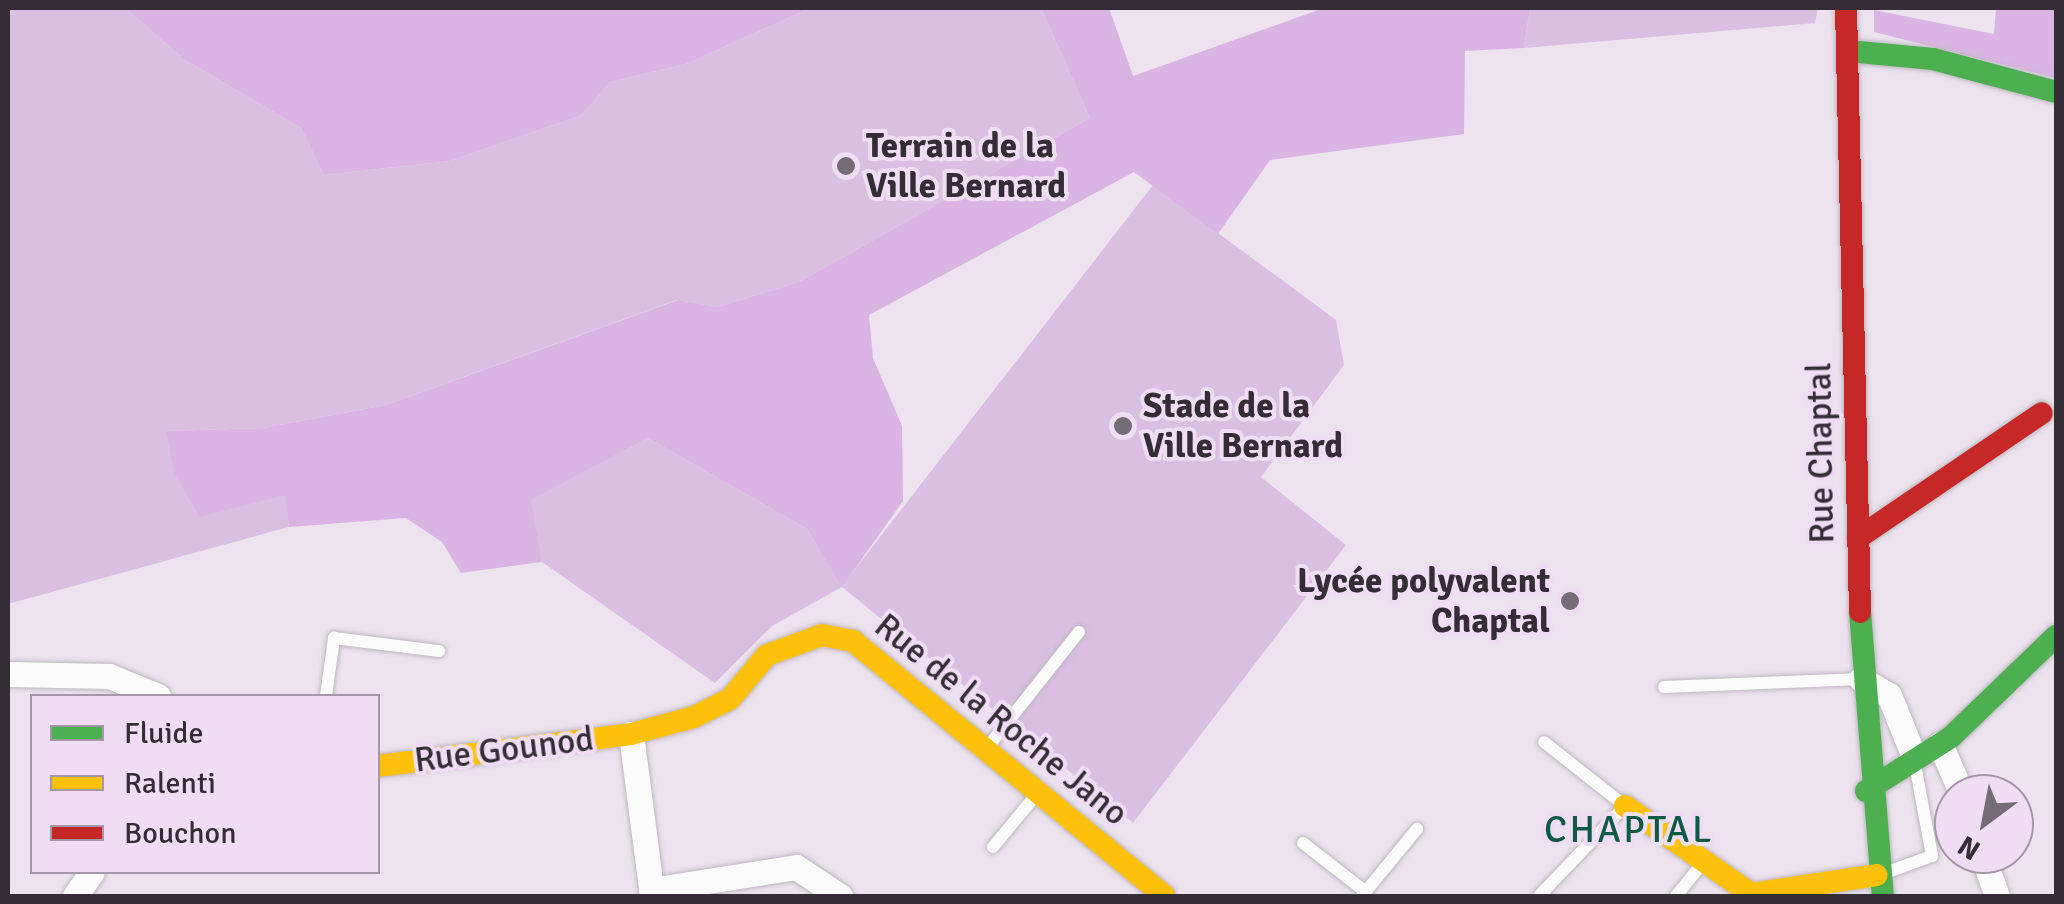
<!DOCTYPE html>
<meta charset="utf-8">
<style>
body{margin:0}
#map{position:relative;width:2064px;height:904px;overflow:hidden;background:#ece3ee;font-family:Signika,sans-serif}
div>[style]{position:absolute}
.green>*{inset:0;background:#dbbfe2}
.forest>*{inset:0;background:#dab5e3}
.roads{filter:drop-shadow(0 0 2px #beb7c0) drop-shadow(0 0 2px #beb7c0)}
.lane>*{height:12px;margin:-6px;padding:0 6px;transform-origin:6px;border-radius:6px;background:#fcfbfc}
.street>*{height:25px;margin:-12.5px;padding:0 12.5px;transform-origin:12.5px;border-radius:12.5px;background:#fcfbfc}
.fast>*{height:22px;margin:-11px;padding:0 11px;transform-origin:11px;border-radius:11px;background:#4caf50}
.slow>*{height:22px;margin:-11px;padding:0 11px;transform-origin:11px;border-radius:11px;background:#ffc107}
.jam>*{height:22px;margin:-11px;padding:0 11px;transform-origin:11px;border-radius:11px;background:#c62828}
.dots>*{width:28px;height:28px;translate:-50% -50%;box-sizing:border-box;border:5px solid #efdef3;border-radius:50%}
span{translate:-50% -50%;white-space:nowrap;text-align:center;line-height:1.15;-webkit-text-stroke:8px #efdef3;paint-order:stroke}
.poi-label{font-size:35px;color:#342d35;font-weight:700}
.left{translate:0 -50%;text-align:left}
.right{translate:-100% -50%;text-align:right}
.street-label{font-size:35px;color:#342d35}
.neighbourhood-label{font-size:38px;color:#0e5b45;letter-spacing:2.5px}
.frame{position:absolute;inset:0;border:10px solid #342d35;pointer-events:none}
.legend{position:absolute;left:30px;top:694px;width:350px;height:180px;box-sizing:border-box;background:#efdef3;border:2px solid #a497a7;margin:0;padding:12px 18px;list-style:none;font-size:30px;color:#342d35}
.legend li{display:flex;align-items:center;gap:20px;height:50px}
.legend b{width:50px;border:2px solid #a497a7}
.north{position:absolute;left:1934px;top:774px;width:100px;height:100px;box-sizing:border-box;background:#efdef3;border:2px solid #a497a7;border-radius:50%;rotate:212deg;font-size:28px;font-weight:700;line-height:40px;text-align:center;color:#342d35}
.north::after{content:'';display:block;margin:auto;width:35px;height:45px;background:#746d76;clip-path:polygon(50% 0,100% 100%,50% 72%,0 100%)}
</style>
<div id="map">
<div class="green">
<div style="clip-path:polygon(8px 8px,125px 8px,185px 60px,301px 128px,324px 175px,450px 161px,582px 115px,610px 82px,686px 64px,810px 8px,1041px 8px,1090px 118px,799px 282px,718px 307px,677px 300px,386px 405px,263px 428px,166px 431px,286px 495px,289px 527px,8px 604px)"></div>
<div style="clip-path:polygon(1530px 8px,1818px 8px,1815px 23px,1524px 48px)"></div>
<div style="clip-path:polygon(1153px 185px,1336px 320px,1344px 365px,1261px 477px,1346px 545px,1133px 823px,842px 587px,772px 626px,715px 683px,542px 562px,530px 500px,648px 438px,807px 529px,842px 586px)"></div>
</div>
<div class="forest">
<div style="clip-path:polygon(125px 8px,810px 8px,686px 64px,610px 82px,582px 115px,450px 161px,324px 175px,301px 128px,185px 60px)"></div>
<div style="clip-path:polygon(1041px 8px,1109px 8px,1133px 76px,1324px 8px,1530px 8px,1524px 48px,1465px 51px,1464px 134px,1270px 160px,1218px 234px,1134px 172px,869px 315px,873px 358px,902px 426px,903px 501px,842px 587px,807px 529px,648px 438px,531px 500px,542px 562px,461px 573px,442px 542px,406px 518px,289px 527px,285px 495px,200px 517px,174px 473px,166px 431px,263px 428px,386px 405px,678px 300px,718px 307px,799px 282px,1090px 118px)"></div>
<div style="clip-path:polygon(1996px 8px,2056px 8px,2056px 78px,1874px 32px,1874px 10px,1994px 34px)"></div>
</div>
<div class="roads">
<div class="lane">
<div style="left:1664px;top:687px;width:197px;rotate:-2.3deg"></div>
<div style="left:326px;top:696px;width:59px;rotate:-82.1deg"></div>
<div style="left:334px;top:638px;width:106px;rotate:7.1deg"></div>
<div style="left:987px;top:748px;width:148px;rotate:-51.6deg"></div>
<div style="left:1303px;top:843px;width:80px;rotate:37.9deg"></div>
<div style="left:993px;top:847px;width:67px;rotate:-50.4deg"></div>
<div style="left:1885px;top:873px;width:50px;rotate:-19.9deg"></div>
<div style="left:1932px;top:856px;width:94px;rotate:-100.5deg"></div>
<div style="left:1362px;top:896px;width:87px;rotate:-50.6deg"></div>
<div style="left:1539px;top:896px;width:124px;rotate:-46.3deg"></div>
<div style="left:1625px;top:806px;width:103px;rotate:-141.7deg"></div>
<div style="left:1676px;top:896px;width:38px;rotate:-51deg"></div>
</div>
<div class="street">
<div style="left:8px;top:674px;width:101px;rotate:1.1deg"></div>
<div style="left:109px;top:676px;width:53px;rotate:22.2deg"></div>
<div style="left:1861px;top:679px;width:32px;rotate:30deg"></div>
<div style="left:1889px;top:695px;width:64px;rotate:67.9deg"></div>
<div style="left:631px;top:734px;width:163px;rotate:82.6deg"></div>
<div style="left:1940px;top:744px;width:55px;rotate:66.3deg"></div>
<div style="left:1982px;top:854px;width:45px;rotate:70.3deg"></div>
<div style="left:651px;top:890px;width:147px;rotate:-9deg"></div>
<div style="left:796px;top:867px;width:53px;rotate:33.4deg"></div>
<div style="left:75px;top:896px;width:29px;rotate:-55deg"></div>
</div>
<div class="fast">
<div style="left:1848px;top:51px;width:85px;rotate:5.4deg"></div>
<div style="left:1933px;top:59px;width:127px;rotate:15deg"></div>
<div style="left:1860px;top:612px;width:285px;rotate:85.4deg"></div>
<div style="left:1866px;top:791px;width:101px;rotate:-32.4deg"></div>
<div style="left:1951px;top:737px;width:146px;rotate:-43.9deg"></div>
</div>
<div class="slow">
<div style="left:378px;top:766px;width:255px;rotate:-7.2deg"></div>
<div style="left:631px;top:734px;width:65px;rotate:-15.1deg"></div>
<div style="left:694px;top:717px;width:40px;rotate:-26.6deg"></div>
<div style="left:730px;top:699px;width:57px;rotate:-49.9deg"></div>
<div style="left:767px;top:655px;width:59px;rotate:-20deg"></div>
<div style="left:822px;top:635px;width:32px;rotate:11deg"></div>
<div style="left:853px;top:641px;width:402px;rotate:39.3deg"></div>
<div style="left:1625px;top:806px;width:154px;rotate:34.9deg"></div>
<div style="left:1751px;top:894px;width:127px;rotate:-8.6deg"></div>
</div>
<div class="jam">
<div style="left:1846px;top:8px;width:604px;rotate:88.67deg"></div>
<div style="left:1858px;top:538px;width:222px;rotate:-34.2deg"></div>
</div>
</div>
<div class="dots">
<div style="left:846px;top:166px;background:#746d76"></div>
<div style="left:1123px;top:426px;background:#746d76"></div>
<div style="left:1570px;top:601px;background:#746d76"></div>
</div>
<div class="poi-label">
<span class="left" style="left:866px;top:166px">Terrain de la<br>Ville Bernard</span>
<span class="left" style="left:1143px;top:426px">Stade de la<br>Ville Bernard</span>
<span class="right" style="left:1550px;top:601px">Lycée polyvalent<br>Chaptal</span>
</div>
<div class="street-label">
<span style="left:1821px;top:453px;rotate:-91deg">Rue Chaptal</span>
<span style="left:1001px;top:720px;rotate:39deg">Rue de la Roche Jano</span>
<span style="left:504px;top:750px;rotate:-7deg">Rue Gounod</span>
</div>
<div class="neighbourhood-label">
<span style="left:1629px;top:830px">CHAPTAL</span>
</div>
<div class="frame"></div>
<ul class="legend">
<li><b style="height:12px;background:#4caf50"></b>Fluide</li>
<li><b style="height:12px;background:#ffc107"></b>Ralenti</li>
<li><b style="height:12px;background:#c62828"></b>Bouchon</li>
</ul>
<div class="north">N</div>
</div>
